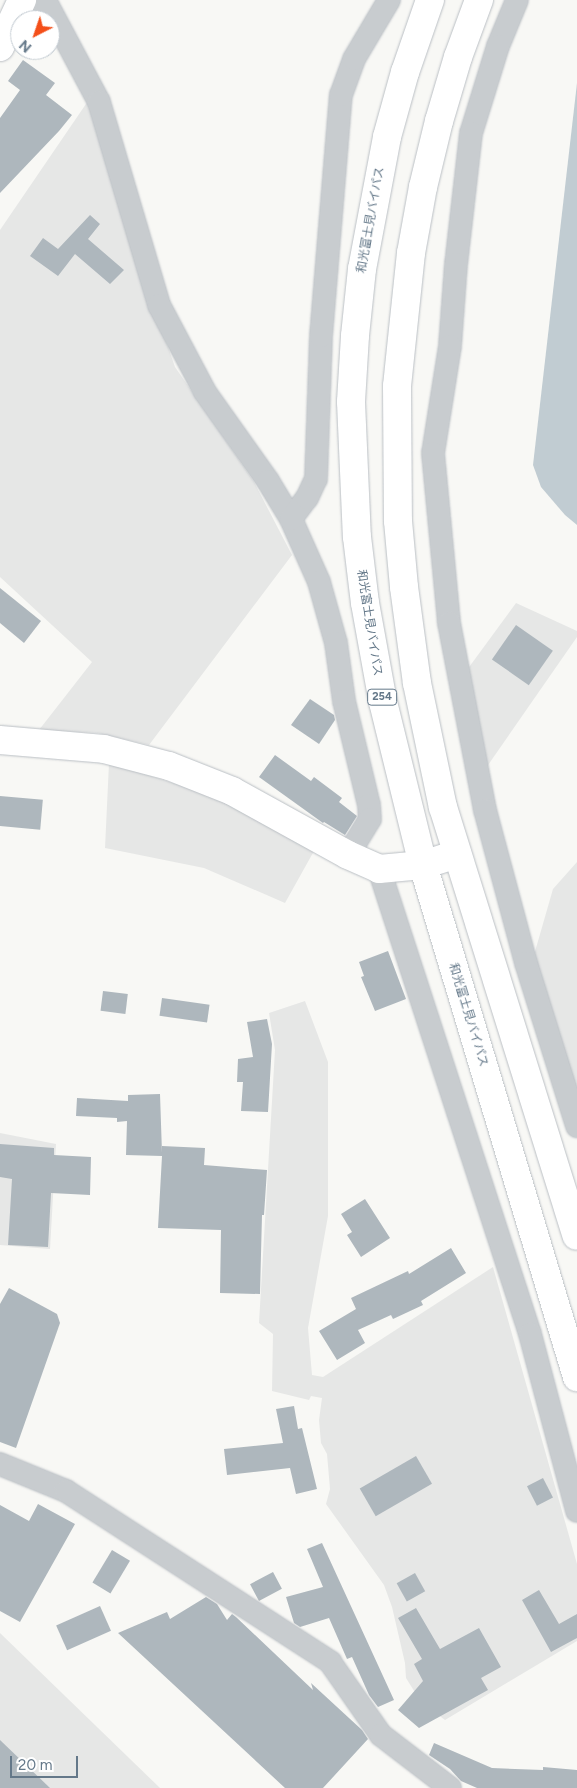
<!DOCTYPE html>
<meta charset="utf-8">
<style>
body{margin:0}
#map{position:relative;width:577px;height:1788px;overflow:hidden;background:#f8f8f5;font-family:Figtree,"Noto Sans JP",sans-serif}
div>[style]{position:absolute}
.built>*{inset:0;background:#e6e7e6}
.water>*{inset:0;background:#c1ccd2}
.building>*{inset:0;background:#aeb7bd;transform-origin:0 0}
.roads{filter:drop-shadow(0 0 1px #babfc4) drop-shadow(0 0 1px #babfc4)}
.street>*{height:22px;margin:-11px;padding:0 11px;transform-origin:11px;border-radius:11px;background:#c8cccf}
.secondary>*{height:28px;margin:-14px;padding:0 14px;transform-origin:14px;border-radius:14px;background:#fff}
.highway>*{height:28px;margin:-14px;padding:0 14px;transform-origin:14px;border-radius:14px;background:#fff}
span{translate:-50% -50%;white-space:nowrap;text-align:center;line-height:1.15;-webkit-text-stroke:5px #fff;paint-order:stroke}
.shield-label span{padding:1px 4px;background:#fff;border:1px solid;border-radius:4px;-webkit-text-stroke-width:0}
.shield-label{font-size:11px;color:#647889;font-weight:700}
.street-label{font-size:12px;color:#647889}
.north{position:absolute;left:10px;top:10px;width:50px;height:50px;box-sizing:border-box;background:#fff;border:1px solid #c1c9d0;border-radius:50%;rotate:221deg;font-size:14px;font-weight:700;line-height:20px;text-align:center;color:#647889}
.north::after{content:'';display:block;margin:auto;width:18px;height:22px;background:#f44f19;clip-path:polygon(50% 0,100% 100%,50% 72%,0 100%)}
.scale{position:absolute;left:10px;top:1756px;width:68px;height:22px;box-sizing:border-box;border:2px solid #647889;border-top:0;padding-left:6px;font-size:15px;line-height:18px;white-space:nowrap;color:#647889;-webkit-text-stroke:4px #fff;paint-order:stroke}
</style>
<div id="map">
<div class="built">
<div style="clip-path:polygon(88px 101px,121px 213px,175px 367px,254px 482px,292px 555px,149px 745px,98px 733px,39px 730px,92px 662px,0 577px,0 230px)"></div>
<div style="clip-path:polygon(516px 603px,577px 631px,577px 637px,486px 768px,464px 674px)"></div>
<div style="clip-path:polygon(109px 763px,221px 798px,314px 851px,285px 903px,204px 868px,105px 848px)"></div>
<div style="clip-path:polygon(577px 862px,577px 1097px,534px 955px,553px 889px)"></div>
<div style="clip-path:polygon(305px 1001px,328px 1062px,328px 1216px,308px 1328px,312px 1375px,323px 1377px,493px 1267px,577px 1564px,577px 1641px,445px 1720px,421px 1702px,406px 1678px,405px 1663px,392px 1607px,384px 1585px,326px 1504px,330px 1489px,327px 1454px,321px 1443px,319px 1420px,322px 1398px,311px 1396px,309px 1400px,272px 1391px,273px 1334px,259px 1323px,275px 1050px,269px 1013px)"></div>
<div style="clip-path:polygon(0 1133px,56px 1144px,50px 1249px,0 1245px)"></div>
<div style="clip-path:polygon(0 1633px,160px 1788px,0 1788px)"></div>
</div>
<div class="water">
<div style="clip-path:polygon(577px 83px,577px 525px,565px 515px,541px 487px,533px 465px)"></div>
</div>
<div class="building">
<div style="clip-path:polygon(23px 60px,55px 83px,46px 95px,72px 115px,59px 131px,0 193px,0 118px,20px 90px,8px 81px)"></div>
<div style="clip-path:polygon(90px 215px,100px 224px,88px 239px,124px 270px,110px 284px,75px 254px,58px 276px,30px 256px,43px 238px,58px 249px)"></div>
<div style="clip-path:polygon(0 588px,41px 621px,24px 643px,0 623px)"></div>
<div style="left:516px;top:625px;width:45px;height:42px;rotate:35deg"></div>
<div style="clip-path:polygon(310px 699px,334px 715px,335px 720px,319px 744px,291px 725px)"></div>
<div style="clip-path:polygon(275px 755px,311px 781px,314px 777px,342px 798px,339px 802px,357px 816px,345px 835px,324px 822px,323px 823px,259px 777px)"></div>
<div style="left:0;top:796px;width:43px;height:30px;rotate:5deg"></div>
<div style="clip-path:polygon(388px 951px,406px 999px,375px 1011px,361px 977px,364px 976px,359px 962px)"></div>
<div style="left:103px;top:991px;width:25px;height:20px;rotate:7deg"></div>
<div style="left:162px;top:998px;width:48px;height:18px;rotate:8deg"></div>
<div style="clip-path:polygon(267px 1019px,272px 1044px,268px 1112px,241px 1111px,243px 1082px,237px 1082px,238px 1059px,253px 1057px,247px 1022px)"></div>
<div style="clip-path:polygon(160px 1094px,162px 1153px,162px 1146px,205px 1148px,204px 1165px,267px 1170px,264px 1215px,262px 1215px,260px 1294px,220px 1293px,221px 1230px,158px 1228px,162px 1156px,126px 1155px,127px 1121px,117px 1122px,117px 1118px,76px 1116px,77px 1098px,128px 1101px,128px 1095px)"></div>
<div style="clip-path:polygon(0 1144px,54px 1148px,54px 1155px,91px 1157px,90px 1195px,51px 1193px,48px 1247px,8px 1245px,12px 1179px,0 1177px)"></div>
<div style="clip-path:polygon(365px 1199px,390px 1238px,361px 1257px,347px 1235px,352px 1232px,341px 1214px)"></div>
<div style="clip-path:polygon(451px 1248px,466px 1273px,421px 1301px,423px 1305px,393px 1319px,391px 1315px,358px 1330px,365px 1343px,337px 1360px,319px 1331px,356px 1309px,351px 1298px,408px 1271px,409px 1274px)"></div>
<div style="clip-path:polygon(9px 1288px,57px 1314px,60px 1323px,16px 1448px,0 1442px,0 1304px)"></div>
<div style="clip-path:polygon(294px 1406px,298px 1429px,302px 1428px,317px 1489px,296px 1494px,290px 1468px,227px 1475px,224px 1449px,283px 1443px,276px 1409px)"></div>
<div style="left:416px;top:1456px;width:32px;height:65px;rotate:60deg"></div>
<div style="left:543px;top:1478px;width:22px;height:18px;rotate:63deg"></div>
<div style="clip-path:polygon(38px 1504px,75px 1524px,20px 1622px,0 1611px,0 1505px,29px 1521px)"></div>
<div style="clip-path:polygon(322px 1543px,394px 1700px,378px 1707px,369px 1695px,352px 1657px,347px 1659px,329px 1618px,300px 1627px,294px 1623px,286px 1597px,323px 1587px,307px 1549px)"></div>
<div style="left:112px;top:1550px;width:21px;height:38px;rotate:31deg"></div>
<div style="left:273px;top:1572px;width:19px;height:26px;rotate:62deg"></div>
<div style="left:415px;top:1573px;width:21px;height:21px;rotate:61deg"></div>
<div style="clip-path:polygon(539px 1590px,559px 1624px,577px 1614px,577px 1638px,551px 1652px,522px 1600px)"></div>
<div style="clip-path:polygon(206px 1597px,217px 1604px,227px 1620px,232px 1614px,236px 1617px,313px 1690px,311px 1683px,362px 1730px,368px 1739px,323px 1788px,285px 1788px,118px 1633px,167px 1612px,170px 1619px)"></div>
<div style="left:100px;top:1606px;width:27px;height:48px;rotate:66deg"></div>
<div style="clip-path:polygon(416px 1608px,440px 1649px,479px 1628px,501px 1667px,481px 1678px,488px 1690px,419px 1728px,398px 1710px,423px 1681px,414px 1664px,422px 1659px,398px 1618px)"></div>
<div style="clip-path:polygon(0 1740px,50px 1788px,0 1788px)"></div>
<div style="clip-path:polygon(434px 1743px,492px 1768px,543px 1770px,543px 1767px,577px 1770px,577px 1788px,477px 1788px,461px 1781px,450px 1769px,429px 1755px)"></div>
</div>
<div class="roads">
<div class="street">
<div style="left:39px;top:0;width:11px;rotate:34deg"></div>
<div style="left:48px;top:6px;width:109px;rotate:62deg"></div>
<div style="left:99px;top:102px;width:212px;rotate:73.5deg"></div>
<div style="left:159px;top:305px;width:98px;rotate:62.1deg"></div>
<div style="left:205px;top:392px;width:109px;rotate:54.7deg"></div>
<div style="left:268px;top:481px;width:44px;rotate:58.8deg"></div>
<div style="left:291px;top:519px;width:69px;rotate:66deg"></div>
<div style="left:319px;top:582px;width:63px;rotate:74.4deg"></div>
<div style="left:336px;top:643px;width:59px;rotate:82.1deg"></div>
<div style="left:344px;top:701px;width:107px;rotate:76.5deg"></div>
<div style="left:369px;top:805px;width:14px;rotate:86deg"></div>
<div style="left:370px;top:819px;width:42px;rotate:121.4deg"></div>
<div style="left:517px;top:0;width:50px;rotate:112.4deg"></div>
<div style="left:498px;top:46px;width:91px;rotate:107.2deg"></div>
<div style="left:471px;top:133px;width:132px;rotate:96.5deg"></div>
<div style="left:456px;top:264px;width:82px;rotate:94.2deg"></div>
<div style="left:450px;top:346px;width:108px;rotate:99deg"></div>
<div style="left:433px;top:453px;width:171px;rotate:84.6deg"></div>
<div style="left:449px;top:623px;width:190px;rotate:79.1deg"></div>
<div style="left:485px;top:810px;width:158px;rotate:75deg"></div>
<div style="left:526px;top:963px;width:171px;rotate:72.6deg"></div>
<div style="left:291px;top:519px;width:26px;rotate:-53deg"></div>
<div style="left:307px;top:498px;width:21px;rotate:-65deg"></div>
<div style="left:316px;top:479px;width:143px;rotate:-88deg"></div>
<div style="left:321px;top:336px;width:242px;rotate:-85.3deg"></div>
<div style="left:341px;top:95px;width:38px;rotate:-70deg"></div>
<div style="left:354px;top:59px;width:69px;rotate:-59.3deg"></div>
<div style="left:379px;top:869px;width:489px;rotate:72deg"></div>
<div style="left:530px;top:1334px;width:183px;rotate:75.1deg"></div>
<div style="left:0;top:1464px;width:71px;rotate:22.2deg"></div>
<div style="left:66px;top:1491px;width:315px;rotate:32.9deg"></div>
<div style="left:330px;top:1662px;width:89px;rotate:55.1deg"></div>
<div style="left:381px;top:1735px;width:87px;rotate:37.5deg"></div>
</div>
<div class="secondary">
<div style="left:0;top:47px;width:52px;rotate:-64.9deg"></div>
<div style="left:0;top:740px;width:104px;rotate:4.9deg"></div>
<div style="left:104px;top:749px;width:67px;rotate:14.7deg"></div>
<div style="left:169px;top:766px;width:68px;rotate:21.6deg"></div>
<div style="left:232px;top:791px;width:132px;rotate:28.9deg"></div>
<div style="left:348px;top:855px;width:34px;rotate:24deg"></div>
<div style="left:379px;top:869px;width:44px;rotate:-5.2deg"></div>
<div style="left:423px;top:865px;width:36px;rotate:-18deg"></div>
</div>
<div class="highway">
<div style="left:430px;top:0;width:76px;rotate:109.1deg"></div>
<div style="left:405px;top:72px;width:67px;rotate:105.5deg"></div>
<div style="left:387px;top:137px;width:134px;rotate:100.7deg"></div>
<div style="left:362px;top:269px;width:67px;rotate:96deg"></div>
<div style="left:355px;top:336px;width:66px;rotate:93.5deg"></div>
<div style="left:351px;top:402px;width:135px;rotate:87.5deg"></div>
<div style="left:357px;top:537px;width:66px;rotate:83.1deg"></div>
<div style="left:365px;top:603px;width:101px;rotate:79.7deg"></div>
<div style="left:383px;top:702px;width:168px;rotate:76.2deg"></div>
<div style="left:423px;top:865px;width:535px;rotate:73.26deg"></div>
<div style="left:479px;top:0;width:61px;rotate:110.2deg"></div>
<div style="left:458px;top:57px;width:67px;rotate:106.5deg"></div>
<div style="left:439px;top:121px;width:68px;rotate:103.6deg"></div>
<div style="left:423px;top:187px;width:67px;rotate:100.3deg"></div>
<div style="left:411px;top:253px;width:134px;rotate:96deg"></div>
<div style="left:397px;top:386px;width:135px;rotate:89.6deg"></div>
<div style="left:398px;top:521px;width:66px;rotate:84.8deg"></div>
<div style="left:404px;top:587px;width:97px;rotate:82.3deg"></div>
<div style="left:417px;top:683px;width:127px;rotate:78.2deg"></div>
<div style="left:443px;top:807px;width:449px;rotate:72.7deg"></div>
</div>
</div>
<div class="shield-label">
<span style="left:382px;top:697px">254</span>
</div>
<div class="street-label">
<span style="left:371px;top:220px;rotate:-80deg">和光富士見バイパス</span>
<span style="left:369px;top:623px;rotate:81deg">和光富士見バイパス</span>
<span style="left:468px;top:1015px;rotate:73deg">和光富士見バイパス</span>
</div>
<div class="north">N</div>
<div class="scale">20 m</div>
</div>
